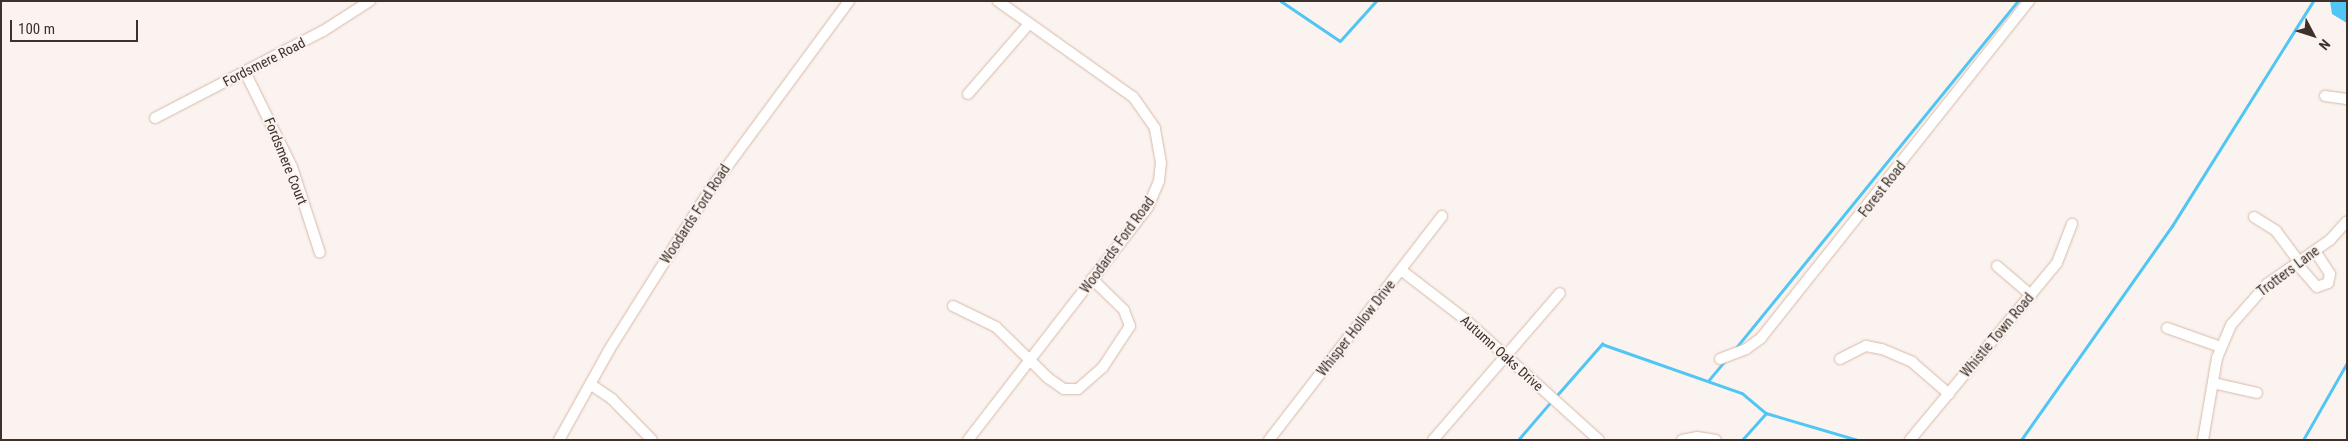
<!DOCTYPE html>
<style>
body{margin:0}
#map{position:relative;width:2348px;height:441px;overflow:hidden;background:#faf3ef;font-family:"Roboto Condensed",sans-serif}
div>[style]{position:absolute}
.water>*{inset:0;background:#51c5f4}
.stream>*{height:2.5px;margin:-1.25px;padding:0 1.25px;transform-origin:1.25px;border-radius:1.25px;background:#51c5f4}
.roads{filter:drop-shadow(0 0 1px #d9b8a7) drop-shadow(0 0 1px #d9b8a7)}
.street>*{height:10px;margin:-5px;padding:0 5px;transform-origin:5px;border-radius:5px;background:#fff}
span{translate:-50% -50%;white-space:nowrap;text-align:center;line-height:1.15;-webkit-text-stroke:4px #faf3ef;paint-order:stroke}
.street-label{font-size:14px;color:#3e312a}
.frame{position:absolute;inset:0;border:2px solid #3e312a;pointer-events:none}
.north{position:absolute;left:2288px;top:10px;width:50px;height:50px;-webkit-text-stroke:4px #faf3ef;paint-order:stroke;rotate:130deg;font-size:14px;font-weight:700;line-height:20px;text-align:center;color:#3e312a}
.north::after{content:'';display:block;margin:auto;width:18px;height:22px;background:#3e312a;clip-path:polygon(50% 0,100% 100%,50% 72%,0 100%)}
.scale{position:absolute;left:10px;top:20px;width:128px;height:22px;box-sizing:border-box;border:2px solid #3e312a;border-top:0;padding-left:6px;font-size:15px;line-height:18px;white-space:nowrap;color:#3e312a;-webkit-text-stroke:4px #faf3ef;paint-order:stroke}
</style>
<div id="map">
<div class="water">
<div style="clip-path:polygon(2330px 1px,2347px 1px,2347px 23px,2332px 14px)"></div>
</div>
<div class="stream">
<div style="left:1281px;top:1px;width:71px;rotate:34.1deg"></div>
<div style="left:1340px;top:41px;width:54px;rotate:-48deg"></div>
<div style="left:1735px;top:349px;width:449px;rotate:-50.9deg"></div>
<div style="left:1708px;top:381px;width:26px;rotate:-50deg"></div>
<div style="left:1558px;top:394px;width:67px;rotate:-48.7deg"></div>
<div style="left:1602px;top:344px;width:148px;rotate:19.3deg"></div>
<div style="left:1742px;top:393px;width:31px;rotate:40deg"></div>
<div style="left:1766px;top:413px;width:96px;rotate:16.4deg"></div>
<div style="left:1518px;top:440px;width:48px;rotate:-49.3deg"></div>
<div style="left:1742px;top:440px;width:36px;rotate:-48deg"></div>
<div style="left:2021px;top:440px;width:262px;rotate:-54.8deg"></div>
<div style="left:2172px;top:226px;width:266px;rotate:-57.9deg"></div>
<div style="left:2303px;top:440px;width:89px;rotate:-60.3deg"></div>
</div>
<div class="roads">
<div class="street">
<div style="left:245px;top:72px;width:106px;rotate:63.7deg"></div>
<div style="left:292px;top:167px;width:90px;rotate:72deg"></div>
<div style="left:968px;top:94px;width:91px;rotate:-49deg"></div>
<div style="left:2325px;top:96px;width:22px;rotate:8deg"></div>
<div style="left:155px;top:118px;width:189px;rotate:-27.4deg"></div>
<div style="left:323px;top:31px;width:56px;rotate:-32.6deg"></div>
<div style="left:2254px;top:217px;width:26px;rotate:32deg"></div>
<div style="left:2276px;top:231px;width:39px;rotate:53deg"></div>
<div style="left:2297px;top:264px;width:30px;rotate:49deg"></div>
<div style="left:2317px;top:287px;width:12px;rotate:-20deg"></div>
<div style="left:2328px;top:283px;width:9px;rotate:-77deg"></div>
<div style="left:2330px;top:274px;width:27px;rotate:-123deg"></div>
<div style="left:1997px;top:266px;width:45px;rotate:40.5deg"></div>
<div style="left:1401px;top:270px;width:82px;rotate:37.6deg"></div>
<div style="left:1466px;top:320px;width:179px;rotate:42.1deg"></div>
<div style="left:953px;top:306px;width:48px;rotate:26deg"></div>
<div style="left:996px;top:327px;width:73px;rotate:44.4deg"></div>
<div style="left:1048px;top:378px;width:19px;rotate:35deg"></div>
<div style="left:1064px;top:389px;width:14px"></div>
<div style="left:1078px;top:389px;width:33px;rotate:-41deg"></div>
<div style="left:1103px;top:367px;width:49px;rotate:-56.6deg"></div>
<div style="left:1130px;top:326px;width:17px;rotate:-111deg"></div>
<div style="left:1124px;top:310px;width:45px;rotate:-135.9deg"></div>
<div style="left:2167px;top:328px;width:57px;rotate:19.4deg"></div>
<div style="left:1720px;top:359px;width:28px;rotate:-21deg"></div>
<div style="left:1746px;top:349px;width:19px;rotate:-36deg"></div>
<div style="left:1761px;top:338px;width:431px;rotate:-51.5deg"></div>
<div style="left:1840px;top:359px;width:29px;rotate:-27deg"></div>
<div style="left:1866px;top:346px;width:16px;rotate:11deg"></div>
<div style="left:1882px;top:349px;width:33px;rotate:23deg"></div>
<div style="left:1912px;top:362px;width:49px;rotate:40.9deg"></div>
<div style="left:2213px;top:383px;width:45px;rotate:12.8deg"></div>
<div style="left:590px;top:384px;width:27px;rotate:34deg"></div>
<div style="left:612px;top:399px;width:57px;rotate:45.7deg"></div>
<div style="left:559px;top:440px;width:103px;rotate:-60.9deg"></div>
<div style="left:609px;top:350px;width:188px;rotate:-57.8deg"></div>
<div style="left:709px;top:191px;width:236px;rotate:-53.6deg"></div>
<div style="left:968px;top:440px;width:294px;rotate:-52.3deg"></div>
<div style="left:1148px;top:207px;width:28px;rotate:-67deg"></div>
<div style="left:1159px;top:181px;width:18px;rotate:-84deg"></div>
<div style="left:1161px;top:163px;width:36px;rotate:-100deg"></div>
<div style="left:1155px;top:128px;width:38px;rotate:-125deg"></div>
<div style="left:1133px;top:97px;width:166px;rotate:-144.6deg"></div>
<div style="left:1269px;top:440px;width:283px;rotate:-52.3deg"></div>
<div style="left:1433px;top:440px;width:194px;rotate:-49.2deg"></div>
<div style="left:1682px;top:440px;width:15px;rotate:-11deg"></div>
<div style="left:1697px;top:437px;width:19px;rotate:9deg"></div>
<div style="left:1910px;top:440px;width:230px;rotate:-50.3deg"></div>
<div style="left:2057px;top:263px;width:42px;rotate:-69deg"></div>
<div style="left:2203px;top:440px;width:83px;rotate:-80.3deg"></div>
<div style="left:2217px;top:358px;width:36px;rotate:-67deg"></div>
<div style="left:2231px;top:325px;width:55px;rotate:-48.7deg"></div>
<div style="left:2267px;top:284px;width:77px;rotate:-34.9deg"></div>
<div style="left:2330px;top:240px;width:25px;rotate:-48deg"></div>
</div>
</div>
<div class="street-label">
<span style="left:264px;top:62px;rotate:-27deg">Fordsmere Road</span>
<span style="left:286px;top:161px;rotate:68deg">Fordsmere Court</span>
<span style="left:1882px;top:189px;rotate:-52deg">Forest Road</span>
<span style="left:695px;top:214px;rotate:-57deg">Woodards Ford Road</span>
<span style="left:1117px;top:245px;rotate:-54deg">Woodards Ford Road</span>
<span style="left:2288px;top:271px;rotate:-37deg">Trotters Lane</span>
<span style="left:1356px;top:328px;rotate:-52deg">Whisper Hollow Drive</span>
<span style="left:1997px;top:335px;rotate:-50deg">Whistle Town Road</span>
<span style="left:1502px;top:353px;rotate:42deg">Autumn Oaks Drive</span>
</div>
<div class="frame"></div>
<div class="north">N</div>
<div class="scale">100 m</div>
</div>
